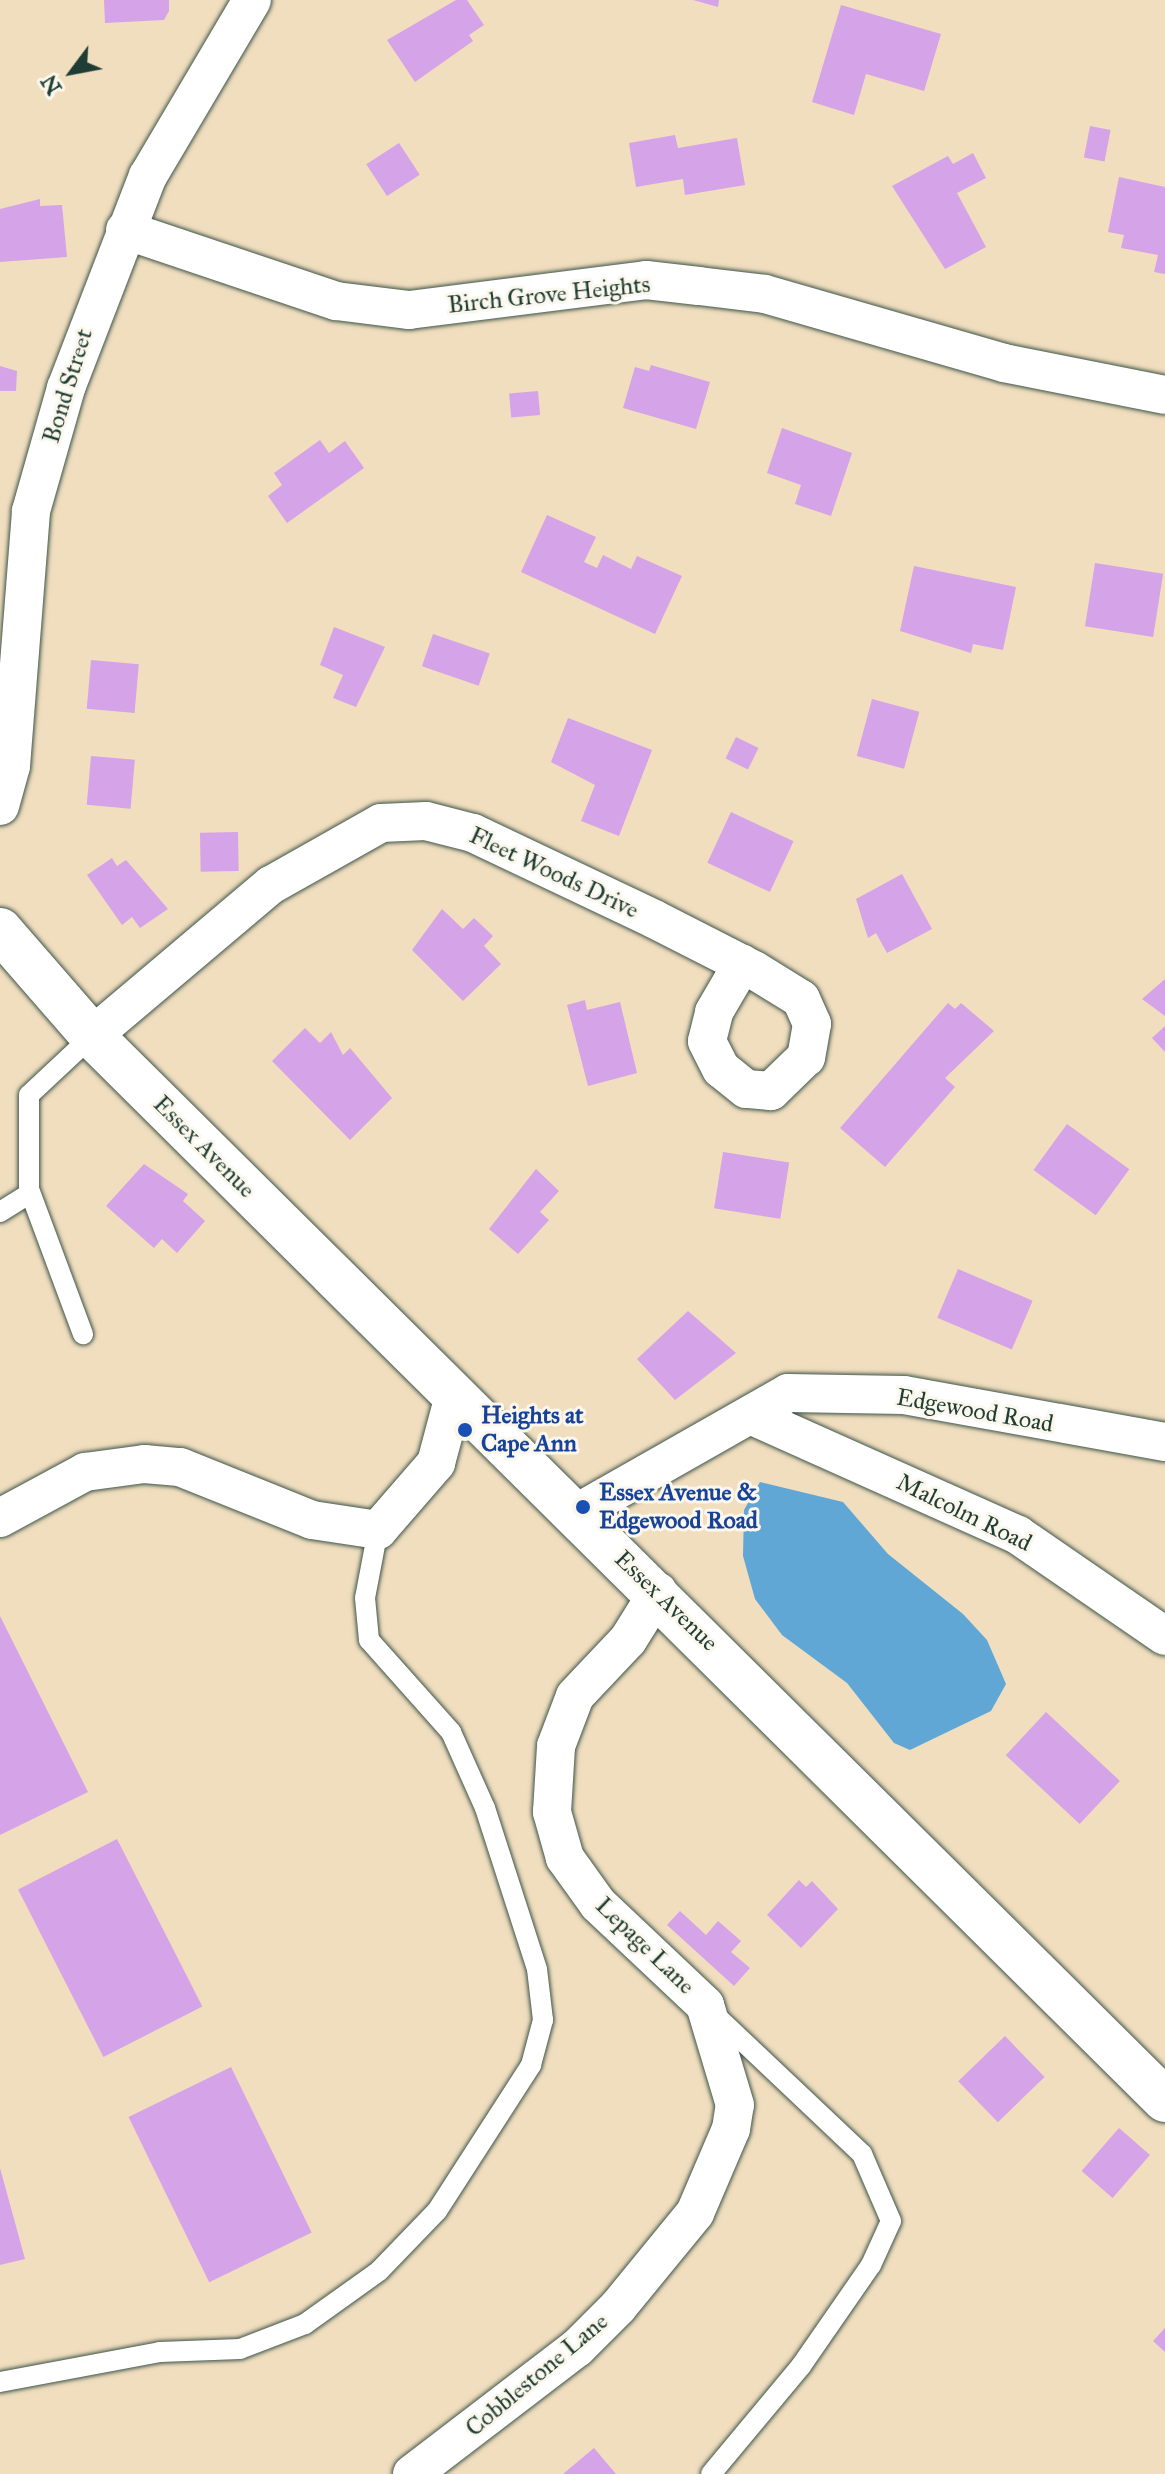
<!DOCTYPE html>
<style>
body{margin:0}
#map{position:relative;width:1165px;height:2474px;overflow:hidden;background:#f1debf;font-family:"IM FELL Great Primer",serif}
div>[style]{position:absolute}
.water>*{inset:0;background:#60a7d6}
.building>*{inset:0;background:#d5a3e8;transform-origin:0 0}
.roads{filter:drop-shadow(0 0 2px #3e5549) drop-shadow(0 0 2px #3e5549)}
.service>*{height:20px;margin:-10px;padding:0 10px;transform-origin:10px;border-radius:10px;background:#fff}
.minor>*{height:38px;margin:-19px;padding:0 19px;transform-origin:19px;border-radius:19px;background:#fff}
.tertiary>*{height:44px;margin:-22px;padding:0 22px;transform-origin:22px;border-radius:22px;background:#fff}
.dots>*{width:22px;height:22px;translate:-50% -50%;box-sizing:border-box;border:4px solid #fbf7ec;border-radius:50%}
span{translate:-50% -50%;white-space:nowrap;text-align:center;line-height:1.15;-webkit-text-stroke:6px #fbf7ec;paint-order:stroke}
.street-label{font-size:24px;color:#1f3d34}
.transit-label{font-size:24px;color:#164399;font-weight:700}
.left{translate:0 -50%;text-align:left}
.north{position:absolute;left:32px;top:32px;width:80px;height:80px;-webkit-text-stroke:6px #fbf7ec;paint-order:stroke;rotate:238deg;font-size:22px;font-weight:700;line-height:32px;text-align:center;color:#1f3d34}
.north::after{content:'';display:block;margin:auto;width:28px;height:36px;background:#1f3d34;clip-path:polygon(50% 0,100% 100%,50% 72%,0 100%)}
</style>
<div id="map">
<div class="water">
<div style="clip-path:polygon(760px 1482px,843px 1502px,888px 1554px,963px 1614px,987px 1640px,1006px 1684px,991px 1711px,910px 1750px,894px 1743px,847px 1683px,782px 1635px,755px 1599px,743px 1556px,744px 1510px)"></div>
</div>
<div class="building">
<div style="clip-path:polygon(104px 0,169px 0,169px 11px,164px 20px,105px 23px)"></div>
<div style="clip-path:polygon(456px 0,467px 0,484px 25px,469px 35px,473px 41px,415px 82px,387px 40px)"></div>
<div style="clip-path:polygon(693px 0,719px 0,718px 7px)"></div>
<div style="clip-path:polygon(841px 5px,941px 34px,924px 91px,866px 74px,854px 115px,812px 102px)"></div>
<div style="left:1090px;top:126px;width:21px;height:32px;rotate:11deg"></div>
<div style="clip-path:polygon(675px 135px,678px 148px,737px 138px,745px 185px,685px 195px,683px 179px,636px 187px,629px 143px)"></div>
<div style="left:399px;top:143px;width:38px;height:39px;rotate:57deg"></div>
<div style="clip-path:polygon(973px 153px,986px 178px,957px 193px,986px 247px,945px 269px,892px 186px,948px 156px,953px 164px)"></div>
<div style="clip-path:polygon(1119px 177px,1165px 187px,1165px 274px,1154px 272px,1158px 255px,1121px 248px,1124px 235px,1108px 232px)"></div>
<div style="clip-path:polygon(40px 199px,40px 206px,62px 205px,67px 257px,0 262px,0 209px)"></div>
<div style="clip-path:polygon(651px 365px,710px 382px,696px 429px,623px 408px,635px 367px,649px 371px)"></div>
<div style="clip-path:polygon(0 366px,17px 371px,16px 391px,0 391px)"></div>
<div style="left:538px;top:391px;width:24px;height:29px;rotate:85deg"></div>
<div style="clip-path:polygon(782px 428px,852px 453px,831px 516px,795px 504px,801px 485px,767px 473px)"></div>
<div style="clip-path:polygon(320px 440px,329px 453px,345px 441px,364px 468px,287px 523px,268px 496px,282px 485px,274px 473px)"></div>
<div style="clip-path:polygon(547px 515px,596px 537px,584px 562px,597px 568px,603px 555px,631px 569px,637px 556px,682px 576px,655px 634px,521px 572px)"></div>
<div style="left:1095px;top:563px;width:69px;height:64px;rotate:9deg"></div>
<div style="clip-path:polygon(914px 566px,1016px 587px,1003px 650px,973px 644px,971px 653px,900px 631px)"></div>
<div style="clip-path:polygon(334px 627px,385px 647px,356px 707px,333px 698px,343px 675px,320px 665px)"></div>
<div style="left:433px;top:634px;width:60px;height:34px;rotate:19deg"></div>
<div style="left:91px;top:660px;width:48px;height:49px;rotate:5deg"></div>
<div style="left:872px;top:699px;width:49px;height:59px;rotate:15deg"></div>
<div style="clip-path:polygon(568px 718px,652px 750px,619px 836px,581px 821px,595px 785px,551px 762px)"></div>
<div style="left:736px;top:737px;width:25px;height:24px;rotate:26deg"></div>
<div style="left:91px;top:756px;width:44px;height:49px;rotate:5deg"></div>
<div style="left:731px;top:812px;width:69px;height:56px;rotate:25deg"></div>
<div style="left:238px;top:832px;width:39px;height:38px;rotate:89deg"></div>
<div style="clip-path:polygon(112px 858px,117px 866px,126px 860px,168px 909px,140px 928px,132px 917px,122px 925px,87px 875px)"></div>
<div style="clip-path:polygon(902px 874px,932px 929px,887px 953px,876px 933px,868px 938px,856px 899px)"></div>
<div style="clip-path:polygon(442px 909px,463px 929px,474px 918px,493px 936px,484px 946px,501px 964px,463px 1001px,412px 950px)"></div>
<div style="clip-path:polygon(1165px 979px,1165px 1016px,1142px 999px)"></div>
<div style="clip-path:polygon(585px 1000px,587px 1010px,620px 1002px,637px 1073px,588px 1086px,567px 1005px)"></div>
<div style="clip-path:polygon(948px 1003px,955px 1009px,961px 1003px,994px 1031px,945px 1078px,955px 1087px,885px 1167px,840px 1128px)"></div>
<div style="clip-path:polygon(1165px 1026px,1165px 1052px,1152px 1038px)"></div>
<div style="clip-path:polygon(305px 1028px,320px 1043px,331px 1032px,343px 1055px,350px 1048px,392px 1098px,350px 1140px,272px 1061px)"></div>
<div style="left:1067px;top:1124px;width:77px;height:57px;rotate:36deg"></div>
<div style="left:723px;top:1152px;width:67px;height:57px;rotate:9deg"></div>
<div style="clip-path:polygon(144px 1164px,188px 1194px,183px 1201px,205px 1221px,177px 1253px,162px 1239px,154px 1248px,106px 1206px)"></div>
<div style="clip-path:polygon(536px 1169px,559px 1191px,540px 1212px,549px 1220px,518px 1254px,489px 1229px)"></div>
<div style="left:958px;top:1269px;width:81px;height:53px;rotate:23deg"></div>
<div style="clip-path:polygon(688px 1311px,736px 1353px,675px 1400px,637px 1359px)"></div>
<div style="clip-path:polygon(0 1616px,88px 1792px,0 1835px)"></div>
<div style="left:1046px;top:1712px;width:101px;height:59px;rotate:43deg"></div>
<div style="left:117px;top:1839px;width:188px;height:111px;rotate:63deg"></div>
<div style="clip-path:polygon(799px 1880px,806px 1887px,812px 1881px,838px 1909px,801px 1948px,767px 1915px)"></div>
<div style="clip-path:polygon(680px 1911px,706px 1935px,718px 1921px,741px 1941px,731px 1952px,750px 1968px,734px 1986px,667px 1925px)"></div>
<div style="left:1005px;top:2036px;width:57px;height:65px;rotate:46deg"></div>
<div style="left:231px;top:2067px;width:184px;height:114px;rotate:64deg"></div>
<div style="left:1119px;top:2128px;width:41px;height:57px;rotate:41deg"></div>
<div style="clip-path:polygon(0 2168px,25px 2259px,0 2265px)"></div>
<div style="clip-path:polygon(1165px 2328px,1165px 2352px,1153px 2341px)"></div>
<div style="clip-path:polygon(594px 2448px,616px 2474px,563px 2474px)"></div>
</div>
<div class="roads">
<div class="service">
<div style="left:29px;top:1189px;width:155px;rotate:69.6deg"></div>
<div style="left:0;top:1212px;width:34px;rotate:-32deg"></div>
<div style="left:29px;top:1194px;width:99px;rotate:-90deg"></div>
<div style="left:29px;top:1095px;width:86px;rotate:-43.1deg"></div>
<div style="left:0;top:2382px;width:163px;rotate:-10.6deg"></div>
<div style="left:160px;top:2352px;width:80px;rotate:-2.1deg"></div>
<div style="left:240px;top:2349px;width:70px;rotate:-21deg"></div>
<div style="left:305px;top:2324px;width:91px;rotate:-35.6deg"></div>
<div style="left:379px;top:2271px;width:83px;rotate:-46deg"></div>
<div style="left:437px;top:2211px;width:174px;rotate:-57.2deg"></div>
<div style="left:531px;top:2065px;width:47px;rotate:-75.1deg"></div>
<div style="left:543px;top:2020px;width:51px;rotate:-96.7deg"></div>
<div style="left:537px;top:1969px;width:169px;rotate:-107.9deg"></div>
<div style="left:485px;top:1808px;width:83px;rotate:-114.1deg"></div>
<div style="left:451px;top:1732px;width:123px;rotate:-131.7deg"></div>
<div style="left:369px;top:1640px;width:42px;rotate:-95.4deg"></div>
<div style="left:365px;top:1598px;width:69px;rotate:-79.2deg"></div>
<div style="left:711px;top:2474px;width:141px;rotate:-50.2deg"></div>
<div style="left:801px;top:2366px;width:123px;rotate:-55.3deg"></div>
<div style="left:871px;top:2265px;width:48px;rotate:-65.6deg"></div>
<div style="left:891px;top:2221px;width:73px;rotate:-113.4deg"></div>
<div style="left:862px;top:2154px;width:205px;rotate:-136.6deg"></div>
</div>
<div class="minor">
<div style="left:125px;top:230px;width:223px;rotate:18.6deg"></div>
<div style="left:336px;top:301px;width:74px;rotate:7deg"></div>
<div style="left:409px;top:310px;width:239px;rotate:-7.2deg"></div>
<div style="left:646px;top:280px;width:53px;rotate:6.5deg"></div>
<div style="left:699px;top:286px;width:66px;rotate:6.9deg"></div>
<div style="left:765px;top:294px;width:249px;rotate:16.1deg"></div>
<div style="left:1004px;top:363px;width:164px;rotate:11.2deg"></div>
<div style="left:0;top:806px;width:41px;rotate:-74.6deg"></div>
<div style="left:11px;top:766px;width:256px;rotate:-85.5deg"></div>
<div style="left:31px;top:511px;width:128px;rotate:-74.1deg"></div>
<div style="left:66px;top:388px;width:227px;rotate:-68.9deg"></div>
<div style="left:148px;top:176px;width:204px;rotate:-59.4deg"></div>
<div style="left:92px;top:1036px;width:234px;rotate:-40.2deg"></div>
<div style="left:271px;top:885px;width:126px;rotate:-29.4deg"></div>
<div style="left:381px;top:823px;width:45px;rotate:-2.5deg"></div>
<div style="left:426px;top:821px;width:49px;rotate:14.3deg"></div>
<div style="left:473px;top:833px;width:200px;rotate:25.4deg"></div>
<div style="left:654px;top:919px;width:112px;rotate:27deg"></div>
<div style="left:754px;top:970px;width:55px;rotate:31.7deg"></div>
<div style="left:801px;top:999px;width:27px;rotate:66deg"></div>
<div style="left:812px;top:1024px;width:34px;rotate:100deg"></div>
<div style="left:806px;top:1057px;width:49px;rotate:135.8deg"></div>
<div style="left:771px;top:1091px;width:25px;rotate:-175deg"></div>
<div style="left:746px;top:1089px;width:32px;rotate:-141deg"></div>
<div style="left:721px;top:1069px;width:31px;rotate:-117deg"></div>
<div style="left:707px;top:1041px;width:30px;rotate:-76deg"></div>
<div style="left:714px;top:1012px;width:56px;rotate:-59.7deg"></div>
<div style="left:750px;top:1415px;width:294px;rotate:24.1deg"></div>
<div style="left:1018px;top:1535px;width:178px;rotate:34.5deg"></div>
<div style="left:575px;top:1514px;width:245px;rotate:-29.6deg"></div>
<div style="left:788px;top:1393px;width:116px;rotate:1deg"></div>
<div style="left:904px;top:1395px;width:265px;rotate:10.2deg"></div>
<div style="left:0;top:1518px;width:97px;rotate:-28.4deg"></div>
<div style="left:85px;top:1472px;width:60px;rotate:-7.7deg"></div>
<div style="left:144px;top:1464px;width:36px;rotate:5deg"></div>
<div style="left:180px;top:1467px;width:142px;rotate:21.9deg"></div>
<div style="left:312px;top:1520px;width:67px;rotate:8.6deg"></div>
<div style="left:378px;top:1530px;width:89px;rotate:-49.1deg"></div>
<div style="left:436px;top:1463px;width:69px;rotate:-75deg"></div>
<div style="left:412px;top:2474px;width:208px;rotate:-37.4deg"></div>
<div style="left:577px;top:2348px;width:58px;rotate:-45deg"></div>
<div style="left:618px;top:2307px;width:122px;rotate:-50.7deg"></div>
<div style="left:695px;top:2213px;width:91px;rotate:-66.8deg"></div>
<div style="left:731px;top:2129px;width:24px;rotate:-81deg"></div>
<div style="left:735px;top:2105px;width:104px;rotate:-106.7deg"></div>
<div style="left:705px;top:2005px;width:147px;rotate:-136.7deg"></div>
<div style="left:598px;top:1904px;width:57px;rotate:-125.7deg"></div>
<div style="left:565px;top:1858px;width:48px;rotate:-105.8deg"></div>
<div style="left:552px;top:1812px;width:66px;rotate:-86.5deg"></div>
<div style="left:556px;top:1746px;width:53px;rotate:-69.2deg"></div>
<div style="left:575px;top:1696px;width:77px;rotate:-46.6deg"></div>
<div style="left:628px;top:1640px;width:57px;rotate:-58deg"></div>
</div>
<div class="tertiary">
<div style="left:0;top:930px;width:140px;rotate:49deg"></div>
<div style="left:92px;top:1036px;width:1511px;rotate:44.76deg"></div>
</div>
</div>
<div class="dots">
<div style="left:465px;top:1430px;background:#1a4fb4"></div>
<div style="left:583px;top:1507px;background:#1a4fb4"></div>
</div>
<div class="street-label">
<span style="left:549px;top:295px;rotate:-6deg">Birch Grove Heights</span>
<span style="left:68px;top:386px;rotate:-73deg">Bond Street</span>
<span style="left:554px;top:873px;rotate:25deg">Fleet Woods Drive</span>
<span style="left:204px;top:1147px;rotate:45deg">Essex Avenue</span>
<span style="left:975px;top:1411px;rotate:10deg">Edgewood Road</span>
<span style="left:964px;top:1513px;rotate:26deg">Malcolm Road</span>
<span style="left:666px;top:1601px;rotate:44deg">Essex Avenue</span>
<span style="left:645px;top:1946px;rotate:44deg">Lepage Lane</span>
<span style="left:537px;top:2375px;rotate:-40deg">Cobblestone Lane</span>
</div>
<div class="transit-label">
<span class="left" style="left:481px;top:1430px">Heights at<br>Cape Ann</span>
<span class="left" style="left:599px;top:1507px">Essex Avenue &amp;<br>Edgewood Road</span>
</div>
<div class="north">N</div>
</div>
